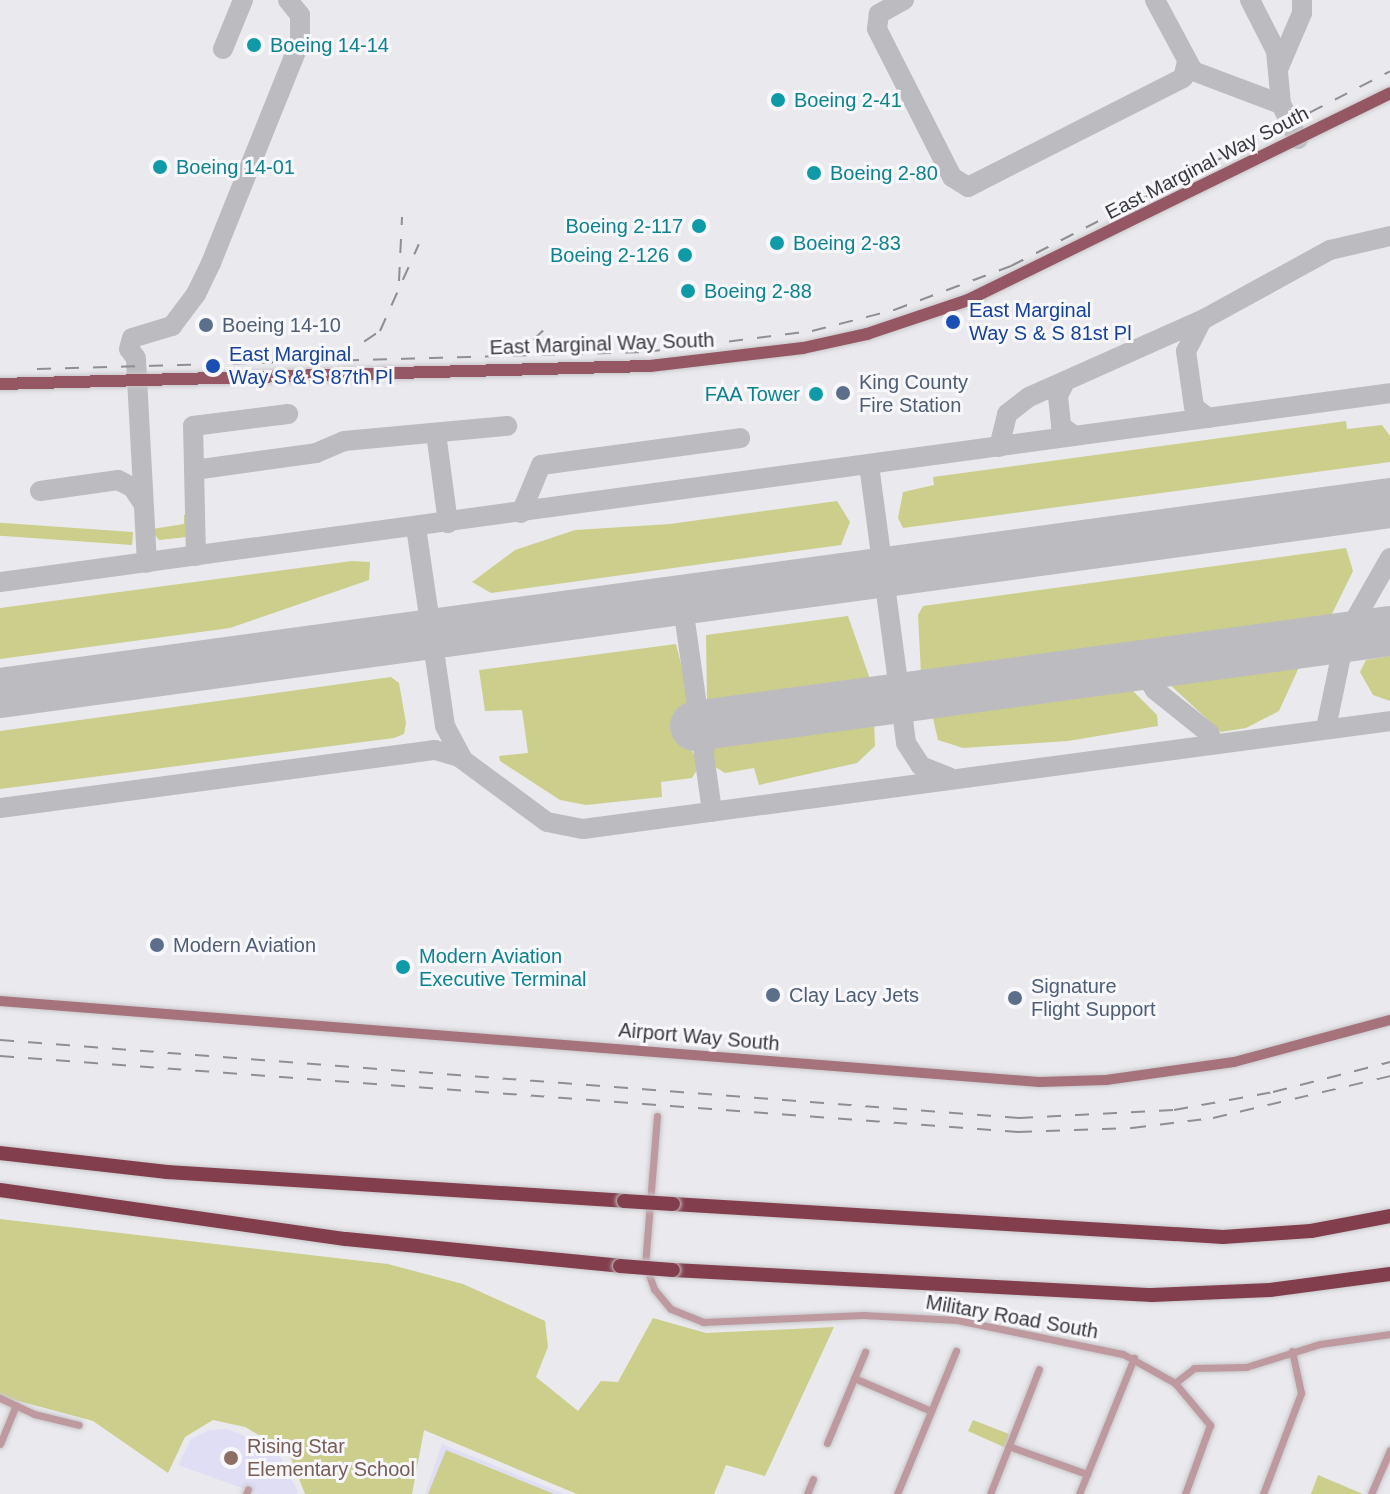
<!DOCTYPE html>
<style>
body{margin:0}
#map{position:relative;width:1390px;height:1494px;overflow:hidden;background:#eaeaee;font-family:Arial,sans-serif}
div>[style]{position:absolute}
.education>*{inset:0;background:#e0def4}
.green>*{inset:0;background:#cbcf8b;transform-origin:0 0}
.taxiway>*{height:20px;margin:-10px;padding:0 10px;transform-origin:10px;border-radius:10px;background:#bcbcc0}
.runway>*{height:50px;margin:-25px;padding:0 25px;transform-origin:25px;border-radius:25px;background:#bcbcc0}
.roads{filter:drop-shadow(0 0 2px #c7c7ca) drop-shadow(0 0 2px #c7c7ca)}
.street>*{height:7px;margin:-3.5px;padding:0 3.5px;transform-origin:3.5px;border-radius:3.5px;background:#be9aa0}
.secondary>*{height:10px;margin:-5px;padding:0 5px;transform-origin:5px;border-radius:5px;background:#a6737d}
.primary>*{height:12px;margin:-6px;padding:0 6px;transform-origin:6px;border-radius:6px;background:#945763}
.highway>*{height:14px;margin:-7px;padding:0 7px;transform-origin:7px;border-radius:7px;background:#833e4e}
.rail>*{height:2px;margin-top:-1px;transform-origin:0;background:repeating-linear-gradient(90deg,#8f8f92 0 14px,transparent 0 28px)}
.bridges{filter:drop-shadow(0 0 2px #c7c7ca) drop-shadow(0 0 2px #c7c7ca)}
.highway-bridge>*{height:14px;margin:-7px;padding:0 7px;transform-origin:7px;border-radius:7px;background:#833e4e}
.dots>*{width:22px;height:22px;translate:-50% -50%;box-sizing:border-box;border:4px solid #f7f7fc;border-radius:50%}
span{translate:-50% -50%;white-space:nowrap;text-align:center;line-height:1.15;-webkit-text-stroke:6px #f7f7fc;paint-order:stroke}
.culture-label{font-size:20px;color:#0d838f}
.left{translate:0 -50%;text-align:left}
.right{translate:-100% -50%;text-align:right}
.street-label{font-size:20px;color:#3a3a3c}
.transit-label{font-size:20px;color:#164399}
.service-label{font-size:20px;color:#4e5e75}
.education-label{font-size:20px;color:#785e54}
</style>
<div id="map">
<div class="education">
<div style="clip-path:polygon(228px 1429px,277px 1450px,299px 1494px,258px 1494px,178px 1465px,191px 1439px,209px 1430px)"></div>
<div style="clip-path:polygon(442px 1444px,564px 1494px,425px 1494px)"></div>
</div>
<div class="green">
<div style="clip-path:polygon(1346px 421px,1347px 429px,1382px 425px,1390px 436px,1390px 462px,903px 528px,898px 518px,903px 492px,934px 485px,933px 477px)"></div>
<div style="clip-path:polygon(837px 501px,850px 522px,841px 545px,491px 593px,472px 582px,515px 550px,575px 530px,670px 524px)"></div>
<div style="clip-path:polygon(184px 515px,189px 515px,187px 537px,159px 540px,154px 534px,152px 529px,184px 524px)"></div>
<div style="left:133px;top:532px;width:13px;height:134px;rotate:94deg"></div>
<div style="clip-path:polygon(1346px 548px,1353px 571px,1330px 618px,921px 674px,918px 615px,923px 606px)"></div>
<div style="clip-path:polygon(352px 561px,370px 562px,369px 580px,230px 628px,0 659px,0 608px)"></div>
<div style="clip-path:polygon(848px 616px,871px 682px,707px 702px,706px 635px)"></div>
<div style="clip-path:polygon(676px 644px,691px 704px,685px 706px,692px 751px,700px 765px,692px 778px,661px 782px,662px 797px,586px 805px,560px 800px,500px 761px,499px 756px,528px 753px,522px 710px,485px 711px,479px 670px)"></div>
<div style="clip-path:polygon(1390px 656px,1390px 701px,1373px 695px,1360px 672px,1366px 660px)"></div>
<div style="clip-path:polygon(1300px 665px,1279px 711px,1246px 728px,1221px 732px,1167px 682px)"></div>
<div style="clip-path:polygon(391px 677px,399px 683px,406px 723px,404px 734px,394px 738px,0 789px,0 731px)"></div>
<div style="clip-path:polygon(1129px 687px,1157px 715px,1158px 726px,1068px 741px,963px 748px,938px 740px,932px 714px)"></div>
<div style="clip-path:polygon(874px 720px,875px 746px,857px 763px,759px 785px,754px 768px,725px 773px,714px 766px,712px 744px,720px 740px)"></div>
<div style="clip-path:polygon(0 1219px,388px 1264px,463px 1284px,545px 1321px,548px 1347px,536px 1377px,578px 1411px,601px 1381px,618px 1382px,653px 1318px,706px 1333px,834px 1327px,765px 1476px,726px 1465px,714px 1494px,577px 1494px,424px 1430px,412px 1494px,305px 1494px,289px 1453px,245px 1427px,213px 1420px,185px 1437px,168px 1473px,93px 1421px,0 1396px)"></div>
<div style="clip-path:polygon(973px 1420px,1009px 1434px,1006px 1448px,968px 1431px)"></div>
<div style="clip-path:polygon(446px 1450px,554px 1494px,428px 1494px)"></div>
<div style="clip-path:polygon(1318px 1475px,1363px 1494px,1311px 1494px)"></div>
</div>
<div class="taxiway">
<div style="left:904px;top:0;width:29px;rotate:151deg"></div>
<div style="left:879px;top:14px;width:15px;rotate:98deg"></div>
<div style="left:877px;top:29px;width:166px;rotate:63.1deg"></div>
<div style="left:952px;top:177px;width:19px;rotate:32deg"></div>
<div style="left:968px;top:187px;width:241px;rotate:-26.9deg"></div>
<div style="left:1183px;top:78px;width:16px;rotate:-76deg"></div>
<div style="left:1155px;top:0;width:81px;rotate:61.8deg"></div>
<div style="left:1193px;top:71px;width:94px;rotate:20.6deg"></div>
<div style="left:1281px;top:104px;width:39px;rotate:64deg"></div>
<div style="left:1250px;top:0;width:57px;rotate:63deg"></div>
<div style="left:1276px;top:51px;width:53px;rotate:84.6deg"></div>
<div style="left:223px;top:49px;width:53px;rotate:-67.8deg"></div>
<div style="left:1279px;top:67px;width:59px;rotate:-66.9deg"></div>
<div style="left:1302px;top:13px;width:13px;rotate:-90deg"></div>
<div style="left:1201px;top:322px;width:33px;rotate:117deg"></div>
<div style="left:1186px;top:351px;width:57px;rotate:81.9deg"></div>
<div style="left:1194px;top:407px;width:18px;rotate:38deg"></div>
<div style="left:136px;top:358px;width:11px;rotate:-128deg"></div>
<div style="left:129px;top:349px;width:11px;rotate:-75deg"></div>
<div style="left:132px;top:338px;width:42px;rotate:-16.7deg"></div>
<div style="left:172px;top:326px;width:40px;rotate:-53deg"></div>
<div style="left:196px;top:294px;width:34px;rotate:-64deg"></div>
<div style="left:211px;top:263px;width:238px;rotate:-68.1deg"></div>
<div style="left:300px;top:42px;width:27px;rotate:-90deg"></div>
<div style="left:300px;top:15px;width:19px;rotate:-129deg"></div>
<div style="left:136px;top:360px;width:203px;rotate:86.9deg"></div>
<div style="left:1065px;top:382px;width:16px;rotate:117deg"></div>
<div style="left:1058px;top:396px;width:30px;rotate:84deg"></div>
<div style="left:1061px;top:426px;width:17px;rotate:36deg"></div>
<div style="left:436px;top:433px;width:91px;rotate:82.4deg"></div>
<div style="left:999px;top:447px;width:34px;rotate:-76deg"></div>
<div style="left:1007px;top:414px;width:28px;rotate:-38deg"></div>
<div style="left:1029px;top:397px;width:192px;rotate:-24deg"></div>
<div style="left:1204px;top:319px;width:144px;rotate:-28.7deg"></div>
<div style="left:1330px;top:250px;width:62px;rotate:-13.1deg"></div>
<div style="left:869px;top:465px;width:280px;rotate:82.4deg"></div>
<div style="left:906px;top:743px;width:27px;rotate:57deg"></div>
<div style="left:921px;top:766px;width:31px;rotate:22deg"></div>
<div style="left:194px;top:470px;width:123px;rotate:-7.9deg"></div>
<div style="left:316px;top:453px;width:30px;rotate:-23deg"></div>
<div style="left:344px;top:441px;width:164px;rotate:-5.3deg"></div>
<div style="left:40px;top:491px;width:79px;rotate:-8deg"></div>
<div style="left:118px;top:480px;width:16px;rotate:27deg"></div>
<div style="left:132px;top:487px;width:18px;rotate:56deg"></div>
<div style="left:521px;top:513px;width:52px;rotate:-67.4deg"></div>
<div style="left:541px;top:465px;width:201px;rotate:-7.7deg"></div>
<div style="left:416px;top:527px;width:201px;rotate:81.7deg"></div>
<div style="left:445px;top:726px;width:38px;rotate:62deg"></div>
<div style="left:196px;top:556px;width:130px;rotate:-91.3deg"></div>
<div style="left:193px;top:426px;width:96px;rotate:-7.2deg"></div>
<div style="left:0;top:582px;width:1403px;rotate:-7.74deg"></div>
<div style="left:682px;top:600px;width:214px;rotate:81.9deg"></div>
<div style="left:1140px;top:666px;width:28px;rotate:58deg"></div>
<div style="left:1155px;top:690px;width:70px;rotate:38.7deg"></div>
<div style="left:1210px;top:734px;width:10px;rotate:84deg"></div>
<div style="left:1326px;top:728px;width:93px;rotate:-78.2deg"></div>
<div style="left:1345px;top:637px;width:91px;rotate:-60.3deg"></div>
<div style="left:704px;top:750px;width:23px;rotate:-67deg"></div>
<div style="left:713px;top:729px;width:17px;rotate:-25deg"></div>
<div style="left:0;top:808px;width:439px;rotate:-7.6deg"></div>
<div style="left:435px;top:750px;width:25px;rotate:16deg"></div>
<div style="left:459px;top:757px;width:109px;rotate:36.5deg"></div>
<div style="left:547px;top:822px;width:37px;rotate:11deg"></div>
<div style="left:583px;top:829px;width:814px;rotate:-7.62deg"></div>
</div>
<div class="runway">
<div style="left:0;top:693px;width:1403px;rotate:-7.78deg"></div>
<div style="left:695px;top:726px;width:701px;rotate:-7.78deg"></div>
</div>
<div class="roads">
<div class="street">
<div style="left:657px;top:1116px;width:148px;rotate:94.6deg"></div>
<div style="left:645px;top:1264px;width:27px;rotate:70deg"></div>
<div style="left:654px;top:1289px;width:26px;rotate:50deg"></div>
<div style="left:671px;top:1309px;width:35px;rotate:22deg"></div>
<div style="left:703px;top:1322px;width:160px;rotate:-2.5deg"></div>
<div style="left:863px;top:1315px;width:94px;rotate:3deg"></div>
<div style="left:957px;top:1320px;width:169px;rotate:11.6deg"></div>
<div style="left:1123px;top:1354px;width:60px;rotate:29.1deg"></div>
<div style="left:1175px;top:1383px;width:55px;rotate:50.2deg"></div>
<div style="left:1210px;top:1425px;width:73px;rotate:109.9deg"></div>
<div style="left:854px;top:1378px;width:84px;rotate:23.2deg"></div>
<div style="left:1175px;top:1383px;width:24px;rotate:-38deg"></div>
<div style="left:1194px;top:1368px;width:52px;rotate:-1.1deg"></div>
<div style="left:1246px;top:1367px;width:77px;rotate:-17.3deg"></div>
<div style="left:1320px;top:1344px;width:71px;rotate:-8.1deg"></div>
<div style="left:0;top:1398px;width:38px;rotate:25deg"></div>
<div style="left:34px;top:1414px;width:46px;rotate:13.7deg"></div>
<div style="left:827px;top:1443px;width:99px;rotate:-67.3deg"></div>
<div style="left:0;top:1444px;width:42px;rotate:-67.7deg"></div>
<div style="left:1011px;top:1447px;width:81px;rotate:19.6deg"></div>
<div style="left:246px;top:1494px;width:5px;rotate:-68deg"></div>
<div style="left:807px;top:1494px;width:16px;rotate:-68deg"></div>
<div style="left:897px;top:1494px;width:155px;rotate:-67.6deg"></div>
<div style="left:990px;top:1494px;width:134px;rotate:-68.6deg"></div>
<div style="left:1079px;top:1494px;width:147px;rotate:-68deg"></div>
<div style="left:1263px;top:1494px;width:108px;rotate:-69.4deg"></div>
<div style="left:1301px;top:1393px;width:43px;rotate:-102.1deg"></div>
<div style="left:1371px;top:1494px;width:48px;rotate:-66.6deg"></div>
</div>
<div class="secondary">
<div style="left:0;top:1001px;width:1042px;rotate:4.46deg"></div>
<div style="left:1039px;top:1082px;width:67px;rotate:-1.7deg"></div>
<div style="left:1106px;top:1080px;width:129px;rotate:-8deg"></div>
<div style="left:1234px;top:1062px;width:162px;rotate:-15.1deg"></div>
</div>
<div class="primary">
<div style="left:0;top:384px;width:650px;rotate:-1.59deg"></div>
<div style="left:650px;top:366px;width:154px;rotate:-6.7deg"></div>
<div style="left:803px;top:348px;width:66px;rotate:-12.3deg"></div>
<div style="left:867px;top:334px;width:107px;rotate:-18.6deg"></div>
<div style="left:968px;top:300px;width:470px;rotate:-26.1deg"></div>
</div>
<div class="highway">
<div style="left:0;top:1153px;width:168px;rotate:6.5deg"></div>
<div style="left:167px;top:1172px;width:458px;rotate:3.6deg"></div>
<div style="left:0;top:1190px;width:349px;rotate:8.1deg"></div>
<div style="left:346px;top:1239px;width:275px;rotate:5.6deg"></div>
<div style="left:673px;top:1204px;width:551px;rotate:3.43deg"></div>
<div style="left:1223px;top:1237px;width:88px;rotate:-3.9deg"></div>
<div style="left:1311px;top:1231px;width:80px;rotate:-10.8deg"></div>
<div style="left:673px;top:1270px;width:480px;rotate:3deg"></div>
<div style="left:1152px;top:1295px;width:118px;rotate:-2.4deg"></div>
<div style="left:1270px;top:1290px;width:121px;rotate:-7.6deg"></div>
</div>
</div>
<div class="rail">
<div style="left:399px;top:281px;width:64px;rotate:-87.3deg"></div>
<div style="left:510px;top:351px;width:25px;rotate:-26deg"></div>
<div style="left:533px;top:340px;width:26px;rotate:-43deg"></div>
<div style="left:341px;top:357px;width:47px;rotate:-33.7deg"></div>
<div style="left:380px;top:331px;width:95px;rotate:-65.9deg"></div>
<div style="left:37px;top:369px;width:609px;rotate:-1.6deg"></div>
<div style="left:646px;top:352px;width:167px;rotate:-7.2deg"></div>
<div style="left:812px;top:331px;width:85px;rotate:-14.4deg"></div>
<div style="left:894px;top:310px;width:125px;rotate:-20.6deg"></div>
<div style="left:1011px;top:266px;width:426px;rotate:-27.2deg"></div>
<div style="left:0;top:1040px;width:1022px;rotate:4.38deg"></div>
<div style="left:1019px;top:1118px;width:155px;rotate:-3deg"></div>
<div style="left:1174px;top:1110px;width:101px;rotate:-10.3deg"></div>
<div style="left:1273px;top:1092px;width:121px;rotate:-14.4deg"></div>
<div style="left:0;top:1056px;width:1021px;rotate:4.27deg"></div>
<div style="left:1018px;top:1132px;width:114px;rotate:-2deg"></div>
<div style="left:1132px;top:1128px;width:82px;rotate:-7deg"></div>
<div style="left:1213px;top:1118px;width:182px;rotate:-13.3deg"></div>
</div>
<div class="bridges">
<div class="highway-bridge">
<div style="left:624px;top:1201px;width:49px;rotate:3.5deg"></div>
<div style="left:620px;top:1266px;width:53px;rotate:4.3deg"></div>
</div>
</div>
<div class="dots">
<div style="left:254px;top:45px;background:#0f9aa8"></div>
<div style="left:778px;top:100px;background:#0f9aa8"></div>
<div style="left:160px;top:167px;background:#0f9aa8"></div>
<div style="left:814px;top:173px;background:#0f9aa8"></div>
<div style="left:699px;top:226px;background:#0f9aa8"></div>
<div style="left:777px;top:243px;background:#0f9aa8"></div>
<div style="left:685px;top:255px;background:#0f9aa8"></div>
<div style="left:688px;top:291px;background:#0f9aa8"></div>
<div style="left:953px;top:322px;background:#1a4fb4"></div>
<div style="left:206px;top:325px;background:#5c6f8a"></div>
<div style="left:213px;top:366px;background:#1a4fb4"></div>
<div style="left:843px;top:393px;background:#5c6f8a"></div>
<div style="left:816px;top:394px;background:#0f9aa8"></div>
<div style="left:157px;top:945px;background:#5c6f8a"></div>
<div style="left:403px;top:967px;background:#0f9aa8"></div>
<div style="left:773px;top:995px;background:#5c6f8a"></div>
<div style="left:1015px;top:998px;background:#5c6f8a"></div>
<div style="left:231px;top:1458px;background:#8d6e63"></div>
</div>
<div class="culture-label">
<span class="left" style="left:270px;top:45px">Boeing 14-14</span>
<span class="left" style="left:794px;top:100px">Boeing 2-41</span>
<span class="left" style="left:176px;top:167px">Boeing 14-01</span>
<span class="left" style="left:830px;top:173px">Boeing 2-80</span>
<span class="right" style="left:683px;top:226px">Boeing 2-117</span>
<span class="left" style="left:793px;top:243px">Boeing 2-83</span>
<span class="right" style="left:669px;top:255px">Boeing 2-126</span>
<span class="left" style="left:704px;top:291px">Boeing 2-88</span>
<span class="right" style="left:800px;top:394px">FAA Tower</span>
<span class="left" style="left:419px;top:968px">Modern Aviation<br>Executive Terminal</span>
</div>
<div class="street-label">
<span style="left:1207px;top:163px;rotate:-27deg">East Marginal Way South</span>
<span style="left:602px;top:344px;rotate:-2deg">East Marginal Way South</span>
<span style="left:699px;top:1037px;rotate:5deg">Airport Way South</span>
<span style="left:1012px;top:1317px;rotate:10deg">Military Road South</span>
</div>
<div class="transit-label">
<span class="left" style="left:969px;top:322px">East Marginal<br>Way S &amp; S 81st Pl</span>
<span class="left" style="left:229px;top:366px">East Marginal<br>Way S &amp; S 87th Pl</span>
</div>
<div class="service-label">
<span class="left" style="left:222px;top:325px">Boeing 14-10</span>
<span class="left" style="left:859px;top:394px">King County<br>Fire Station</span>
<span class="left" style="left:173px;top:945px">Modern Aviation</span>
<span class="left" style="left:1031px;top:998px">Signature<br>Flight Support</span>
<span class="left" style="left:789px;top:995px">Clay Lacy Jets</span>
</div>
<div class="education-label">
<span class="left" style="left:247px;top:1458px">Rising Star<br>Elementary School</span>
</div>
</div>
